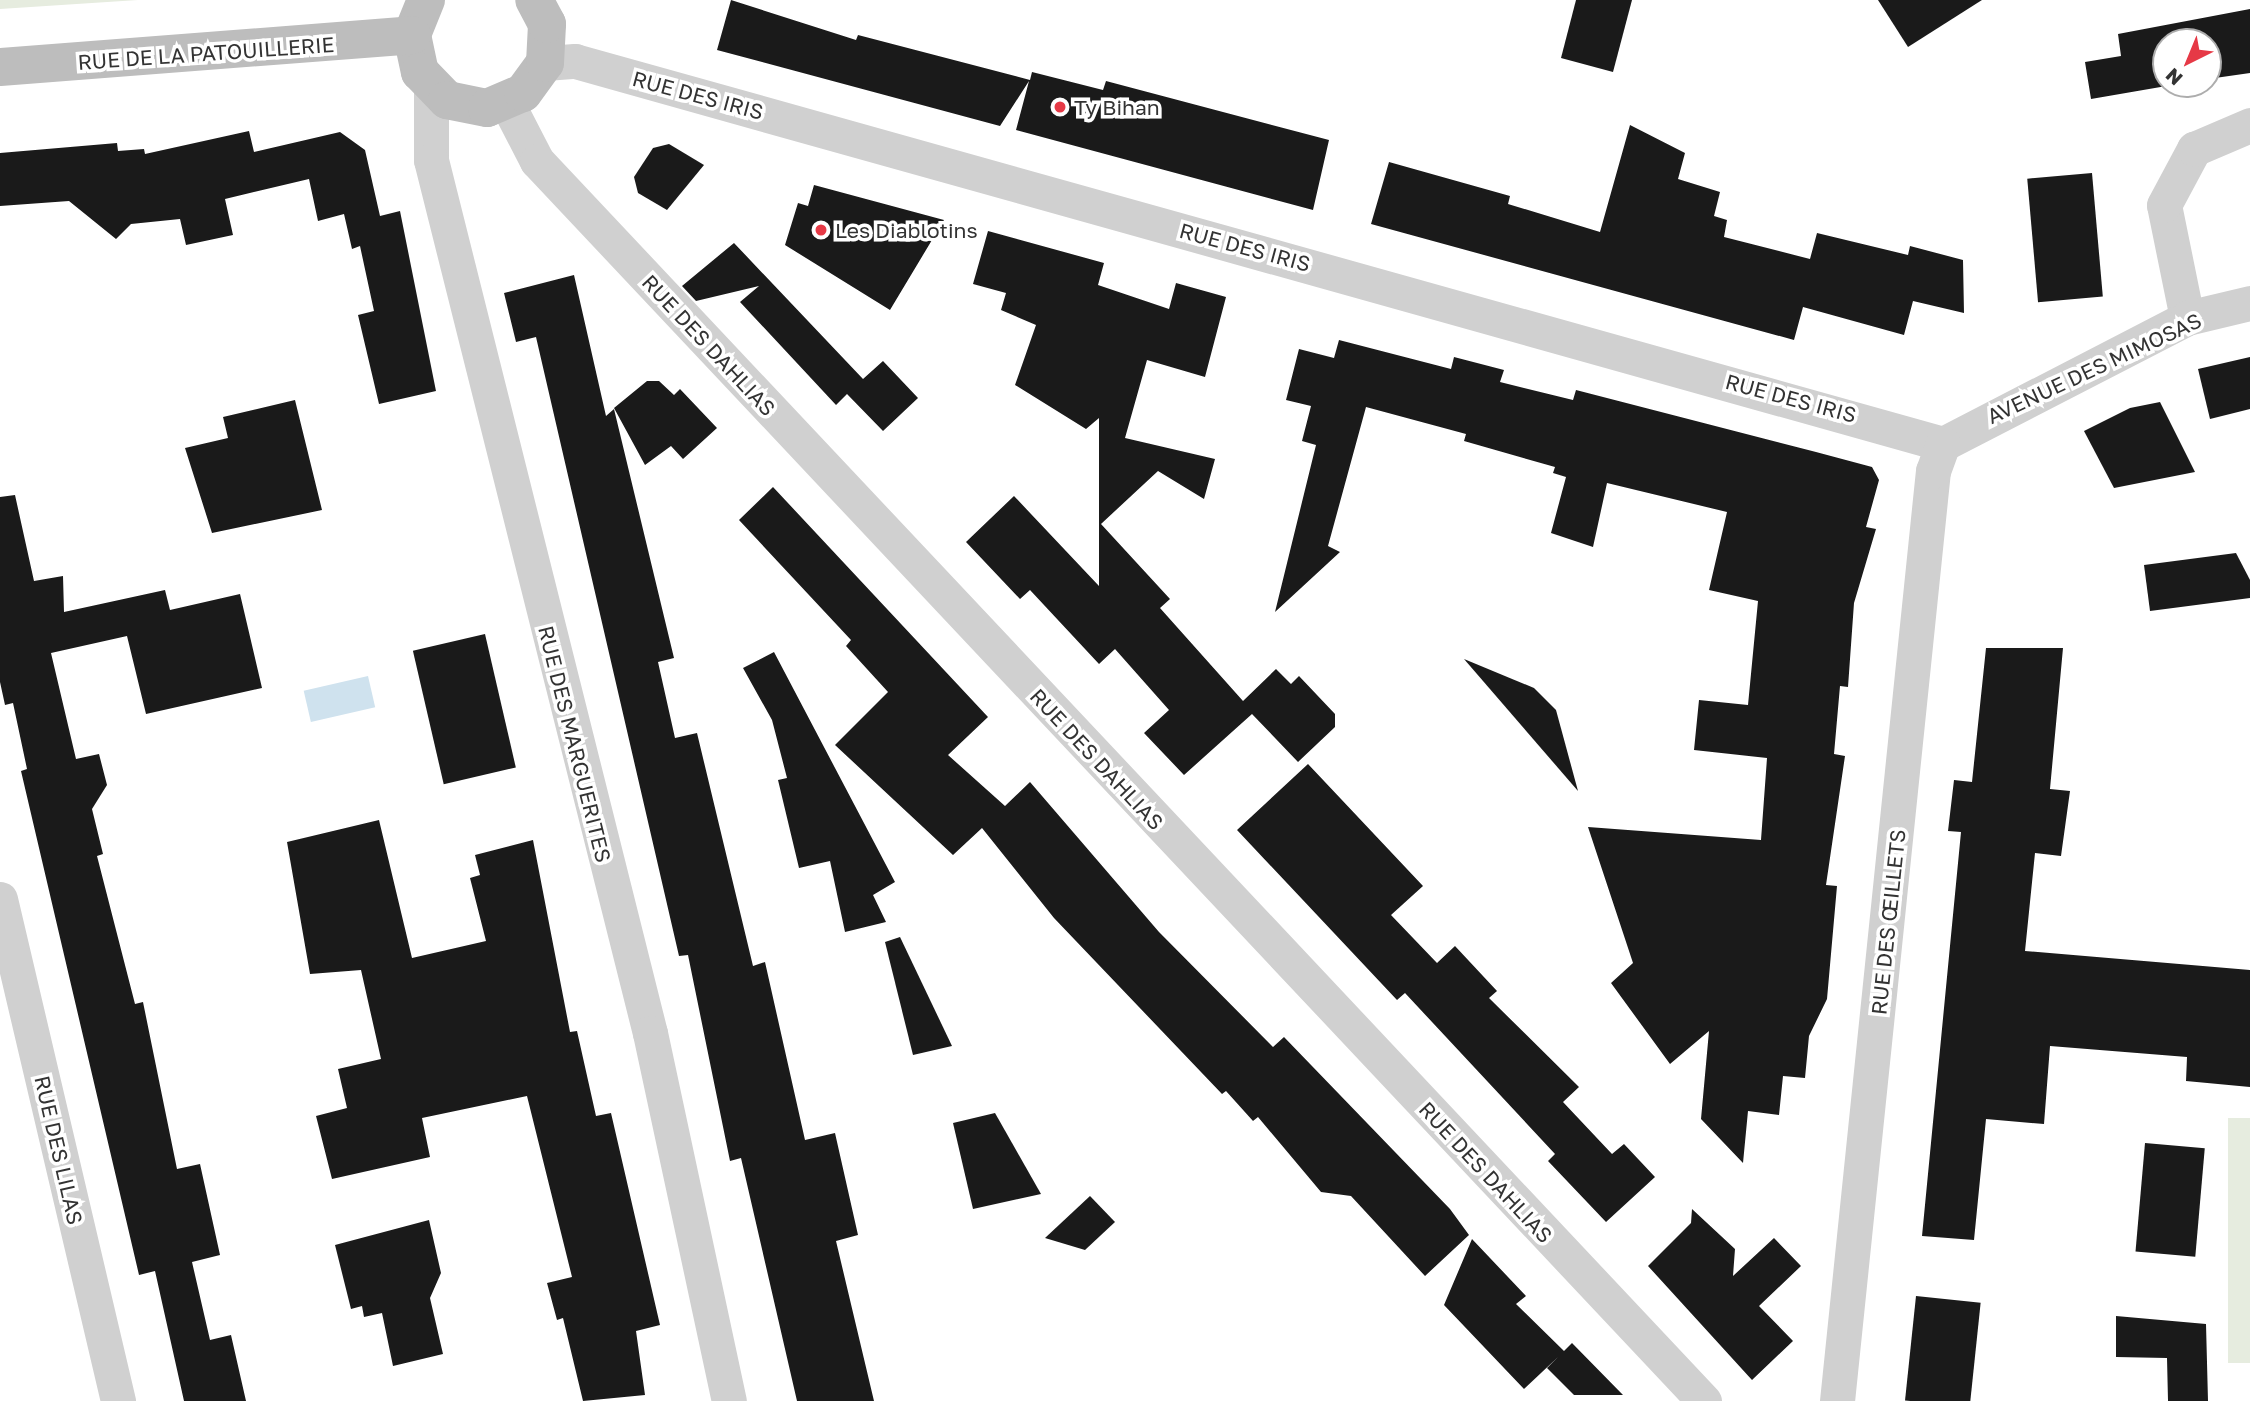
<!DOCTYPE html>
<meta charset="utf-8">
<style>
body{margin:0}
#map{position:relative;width:2250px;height:1401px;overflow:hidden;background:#fff;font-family:"Golos Text",sans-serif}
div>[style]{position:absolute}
.green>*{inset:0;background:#e6ecdf;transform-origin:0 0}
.water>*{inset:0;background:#cfe2ee;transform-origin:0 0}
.building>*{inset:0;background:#1a1a1a;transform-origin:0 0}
.street>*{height:35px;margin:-17.5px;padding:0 17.5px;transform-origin:17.5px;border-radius:17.5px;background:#d0d0d0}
.secondary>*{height:38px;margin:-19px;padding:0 19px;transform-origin:19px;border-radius:19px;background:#bdbdbd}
.dots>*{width:19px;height:19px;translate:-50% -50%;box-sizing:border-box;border:4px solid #fff;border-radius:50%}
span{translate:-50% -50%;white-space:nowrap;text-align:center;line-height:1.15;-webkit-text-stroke:7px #fff;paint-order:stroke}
.street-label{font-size:21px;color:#333}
.poi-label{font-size:21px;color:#333}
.left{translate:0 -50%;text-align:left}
.north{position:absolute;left:2152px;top:28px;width:70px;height:70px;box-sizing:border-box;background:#fff;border:2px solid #adadad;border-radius:50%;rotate:223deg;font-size:19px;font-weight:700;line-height:28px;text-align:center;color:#333}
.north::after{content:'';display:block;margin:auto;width:24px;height:32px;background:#e63946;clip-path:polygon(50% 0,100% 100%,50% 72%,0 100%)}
</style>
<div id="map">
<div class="green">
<div style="clip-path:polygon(0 0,138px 0,0 9px)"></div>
<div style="left:2250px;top:1118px;width:245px;height:22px;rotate:90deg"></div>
</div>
<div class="water">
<div style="left:368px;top:676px;width:32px;height:66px;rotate:77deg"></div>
</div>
<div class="building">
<div style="clip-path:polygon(731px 0,856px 40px,858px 35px,1030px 80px,1032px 72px,1103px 90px,1106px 81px,1329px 140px,1313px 210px,1016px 130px,1029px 81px,1000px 126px,717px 50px)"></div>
<div style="clip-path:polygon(1576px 0,1632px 0,1613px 72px,1561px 58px)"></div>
<div style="clip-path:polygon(1878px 0,1982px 0,1908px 47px)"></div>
<div style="clip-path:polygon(2250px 9px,2250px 73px,2208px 79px,2208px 42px,2166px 42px,2166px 84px,2178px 84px,2091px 99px,2085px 62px,2121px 56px,2118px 34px)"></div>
<div style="clip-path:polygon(1630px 125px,1685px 153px,1678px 179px,1720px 192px,1714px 216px,1727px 220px,1724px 237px,1810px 259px,1817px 233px,1908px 255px,1910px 246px,1963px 260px,1964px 313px,1913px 301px,1904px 335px,1803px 307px,1794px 340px,1371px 224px,1389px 162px,1510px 196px,1508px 204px,1600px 232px)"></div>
<div style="clip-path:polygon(249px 131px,254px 152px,340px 132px,365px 150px,380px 216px,400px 211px,436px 391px,379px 404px,358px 315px,374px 311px,360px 246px,352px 249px,344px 214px,318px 221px,309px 179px,225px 199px,233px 235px,186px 245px,180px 219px,131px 224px,116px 239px,69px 201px,0 206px,0 153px,117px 143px,118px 151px,144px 149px,145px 154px)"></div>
<div style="clip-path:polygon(669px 144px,704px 165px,667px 210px,638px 193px,634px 177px,653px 148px)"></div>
<div style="left:2092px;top:173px;width:124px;height:65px;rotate:85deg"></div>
<div style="clip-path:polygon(814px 185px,944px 220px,890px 310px,785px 245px,798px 203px,808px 206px)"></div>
<div style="clip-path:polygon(988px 231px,1104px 263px,1098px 285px,1169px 309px,1176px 283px,1226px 297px,1205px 377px,1147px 360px,1125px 438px,1215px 459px,1204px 499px,1158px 471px,1101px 524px,1170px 599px,1160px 608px,1243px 701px,1276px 669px,1291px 684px,1299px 676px,1335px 714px,1335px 727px,1298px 762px,1252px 714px,1184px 775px,1144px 733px,1169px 710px,1115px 649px,1099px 664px,1030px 590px,1020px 599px,966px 542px,1014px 496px,1099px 586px,1099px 418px,1086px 429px,1015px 385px,1036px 325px,1001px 310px,1006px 293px,973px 284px)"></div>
<div style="clip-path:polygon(734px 243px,863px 379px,883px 361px,918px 398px,883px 431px,847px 394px,836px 405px,740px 302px,759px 286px,696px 301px,682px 286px)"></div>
<div style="clip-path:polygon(574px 275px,606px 416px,614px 409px,674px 658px,658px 662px,675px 738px,697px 733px,753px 966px,765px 962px,805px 1140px,835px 1133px,858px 1235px,836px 1241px,874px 1401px,797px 1401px,741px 1158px,730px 1161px,688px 955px,679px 956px,536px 337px,516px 342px,504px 293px)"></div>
<div style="clip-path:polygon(1339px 340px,1451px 369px,1454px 357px,1504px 370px,1500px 382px,1573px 400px,1576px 390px,1816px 452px,1872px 467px,1879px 480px,1866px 527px,1876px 529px,1854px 603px,1848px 687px,1840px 686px,1834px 754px,1845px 756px,1826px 885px,1837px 886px,1827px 999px,1809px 1036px,1805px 1078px,1783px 1076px,1779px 1115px,1748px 1111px,1743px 1163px,1701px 1119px,1709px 1031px,1670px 1064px,1611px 983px,1633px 963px,1588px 827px,1761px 840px,1767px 758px,1694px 750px,1699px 700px,1748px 705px,1758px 601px,1709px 590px,1727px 512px,1607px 483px,1593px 547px,1551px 533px,1566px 477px,1553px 473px,1555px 467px,1464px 441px,1466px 434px,1366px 407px,1328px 546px,1340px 552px,1275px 612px,1316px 445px,1302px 441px,1311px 406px,1286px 400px,1299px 349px,1334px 358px)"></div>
<div style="clip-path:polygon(2250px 357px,2250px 409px,2210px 419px,2198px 369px)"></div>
<div style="clip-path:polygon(647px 381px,659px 381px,674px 395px,680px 389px,717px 428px,683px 459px,671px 446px,645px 465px,614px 408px)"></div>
<div style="clip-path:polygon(295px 400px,322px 510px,212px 533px,185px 448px,228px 438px,223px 417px)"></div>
<div style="clip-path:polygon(2160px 402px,2195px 472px,2114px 488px,2084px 431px,2130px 408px)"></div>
<div style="clip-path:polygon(773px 487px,988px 717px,948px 755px,1005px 806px,1030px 782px,1159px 932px,1273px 1047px,1284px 1037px,1450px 1209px,1469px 1235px,1425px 1276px,1351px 1196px,1321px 1192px,1258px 1117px,1253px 1121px,1226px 1091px,1222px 1094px,1054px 918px,982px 828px,953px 855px,835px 745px,888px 692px,846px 646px,851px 640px,739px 520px)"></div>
<div style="clip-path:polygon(15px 495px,34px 581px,63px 576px,64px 612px,165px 590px,170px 610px,240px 594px,262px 688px,146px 714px,127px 636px,51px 653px,76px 759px,99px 754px,107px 785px,92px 809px,103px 854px,97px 856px,135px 1004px,143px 1002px,177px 1169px,200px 1164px,220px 1255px,192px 1262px,210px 1340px,231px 1335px,246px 1401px,184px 1401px,155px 1271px,139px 1275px,21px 771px,27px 769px,13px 703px,5px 705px,0 682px,0 497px)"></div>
<div style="clip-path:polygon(2236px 553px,2250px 580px,2250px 598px,2150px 611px,2144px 565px)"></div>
<div style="left:485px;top:634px;width:137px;height:74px;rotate:77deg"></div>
<div style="clip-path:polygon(1986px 648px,2063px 648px,2050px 789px,2070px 791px,2061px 856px,2035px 853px,2025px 951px,2250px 970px,2250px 1087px,2186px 1081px,2187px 1057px,2050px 1046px,2044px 1124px,1986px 1119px,1974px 1240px,1922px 1236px,1961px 832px,1948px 831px,1954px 780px,1972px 782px)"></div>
<div style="clip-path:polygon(774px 652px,895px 882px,873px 895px,886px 922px,845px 932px,830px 861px,799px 868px,778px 780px,787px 778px,772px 720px,743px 668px)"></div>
<div style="clip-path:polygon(1464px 659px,1534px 688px,1556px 710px,1578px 791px)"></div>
<div style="clip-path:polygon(1308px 764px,1423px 886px,1391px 915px,1437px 963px,1455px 946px,1497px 991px,1489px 998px,1579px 1087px,1563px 1102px,1612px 1154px,1624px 1144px,1655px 1177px,1606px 1222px,1548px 1161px,1555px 1154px,1405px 993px,1397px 1000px,1237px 830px)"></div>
<div style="clip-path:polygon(379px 820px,412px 958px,486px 941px,470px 878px,480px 875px,475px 855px,533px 840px,570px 1032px,577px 1031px,596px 1116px,611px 1113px,660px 1325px,636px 1331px,645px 1395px,583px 1401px,563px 1318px,557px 1320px,547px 1283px,572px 1277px,527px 1096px,422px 1118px,430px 1157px,332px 1179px,316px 1116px,347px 1108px,338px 1069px,381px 1059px,361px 970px,310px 974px,287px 842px)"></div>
<div style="clip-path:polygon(900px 937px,952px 1046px,913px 1055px,885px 942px)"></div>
<div style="clip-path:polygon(995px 1113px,1041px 1194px,973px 1209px,953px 1123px)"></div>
<div style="left:2145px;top:1143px;width:60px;height:109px;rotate:5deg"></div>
<div style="clip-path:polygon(1090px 1196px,1115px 1222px,1085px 1250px,1045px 1238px)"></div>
<div style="clip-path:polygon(1692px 1209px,1735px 1249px,1733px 1276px,1774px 1238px,1801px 1266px,1759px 1306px,1793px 1341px,1752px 1380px,1648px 1266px,1691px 1223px)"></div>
<div style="clip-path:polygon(429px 1220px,441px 1273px,430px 1298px,443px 1354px,393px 1366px,382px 1313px,364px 1317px,362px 1306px,351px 1309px,335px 1245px)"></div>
<div style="clip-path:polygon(1472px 1239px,1526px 1296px,1516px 1304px,1564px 1351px,1572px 1343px,1623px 1395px,1574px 1395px,1547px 1368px,1558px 1357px,1524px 1389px,1444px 1305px)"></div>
<div style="left:1916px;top:1296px;width:65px;height:105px;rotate:6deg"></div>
<div style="clip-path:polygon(2116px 1316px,2206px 1324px,2208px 1401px,2168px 1401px,2167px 1358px,2116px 1357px)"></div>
</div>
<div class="street">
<div style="left:545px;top:63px;width:30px;rotate:-4deg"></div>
<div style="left:575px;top:61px;width:1421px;rotate:15.64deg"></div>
<div style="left:431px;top:87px;width:73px;rotate:90deg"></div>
<div style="left:431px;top:160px;width:900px;rotate:75.92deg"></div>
<div style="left:650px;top:1033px;width:376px;rotate:77.9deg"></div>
<div style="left:507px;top:103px;width:65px;rotate:62.7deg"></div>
<div style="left:537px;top:161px;width:1703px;rotate:46.74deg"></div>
<div style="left:2187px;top:318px;width:115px;rotate:-101.5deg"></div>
<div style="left:2164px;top:205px;width:64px;rotate:-61.8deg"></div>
<div style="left:2194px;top:149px;width:61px;rotate:-23.2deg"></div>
<div style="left:1943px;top:444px;width:275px;rotate:-27.3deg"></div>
<div style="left:2187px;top:318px;width:65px;rotate:-13.4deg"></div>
<div style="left:0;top:899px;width:516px;rotate:76.77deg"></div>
<div style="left:1837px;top:1401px;width:935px;rotate:-84.11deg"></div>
<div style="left:1933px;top:471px;width:29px;rotate:-70deg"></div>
</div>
<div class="secondary">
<div style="left:426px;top:0;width:38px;rotate:112deg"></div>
<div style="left:412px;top:35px;width:38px;rotate:78deg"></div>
<div style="left:420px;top:72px;width:39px;rotate:46deg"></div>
<div style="left:447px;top:100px;width:41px;rotate:11.3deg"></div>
<div style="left:487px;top:108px;width:39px;rotate:-23deg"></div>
<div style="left:523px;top:93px;width:37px;rotate:-54deg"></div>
<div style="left:545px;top:63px;width:39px;rotate:-87deg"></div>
<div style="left:547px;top:24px;width:27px;rotate:-118deg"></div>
<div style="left:0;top:67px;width:413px;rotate:-4.4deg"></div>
</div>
<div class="dots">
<div style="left:1060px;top:107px;background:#e63946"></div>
<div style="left:821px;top:230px;background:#e63946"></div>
</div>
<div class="street-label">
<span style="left:206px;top:53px;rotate:-4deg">RUE DE LA PATOUILLERIE</span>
<span style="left:698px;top:95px;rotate:15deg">RUE DES IRIS</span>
<span style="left:1245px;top:247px;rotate:15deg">RUE DES IRIS</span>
<span style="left:709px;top:345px;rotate:47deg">RUE DES DAHLIAS</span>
<span style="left:2094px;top:368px;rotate:-25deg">AVENUE DES MIMOSAS</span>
<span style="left:1791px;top:398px;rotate:15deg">RUE DES IRIS</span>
<span style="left:575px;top:744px;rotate:76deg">RUE DES MARGUERITES</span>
<span style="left:1097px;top:759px;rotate:47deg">RUE DES DAHLIAS</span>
<span style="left:1888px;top:922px;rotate:-84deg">RUE DES ŒILLETS</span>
<span style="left:59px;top:1150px;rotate:77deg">RUE DES LILAS</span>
<span style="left:1486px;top:1172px;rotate:47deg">RUE DES DAHLIAS</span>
</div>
<div class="poi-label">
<span class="left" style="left:1074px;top:107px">Ty Bihan</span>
<span class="left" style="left:835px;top:230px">Les Diablotins</span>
</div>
<div class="north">N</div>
</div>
